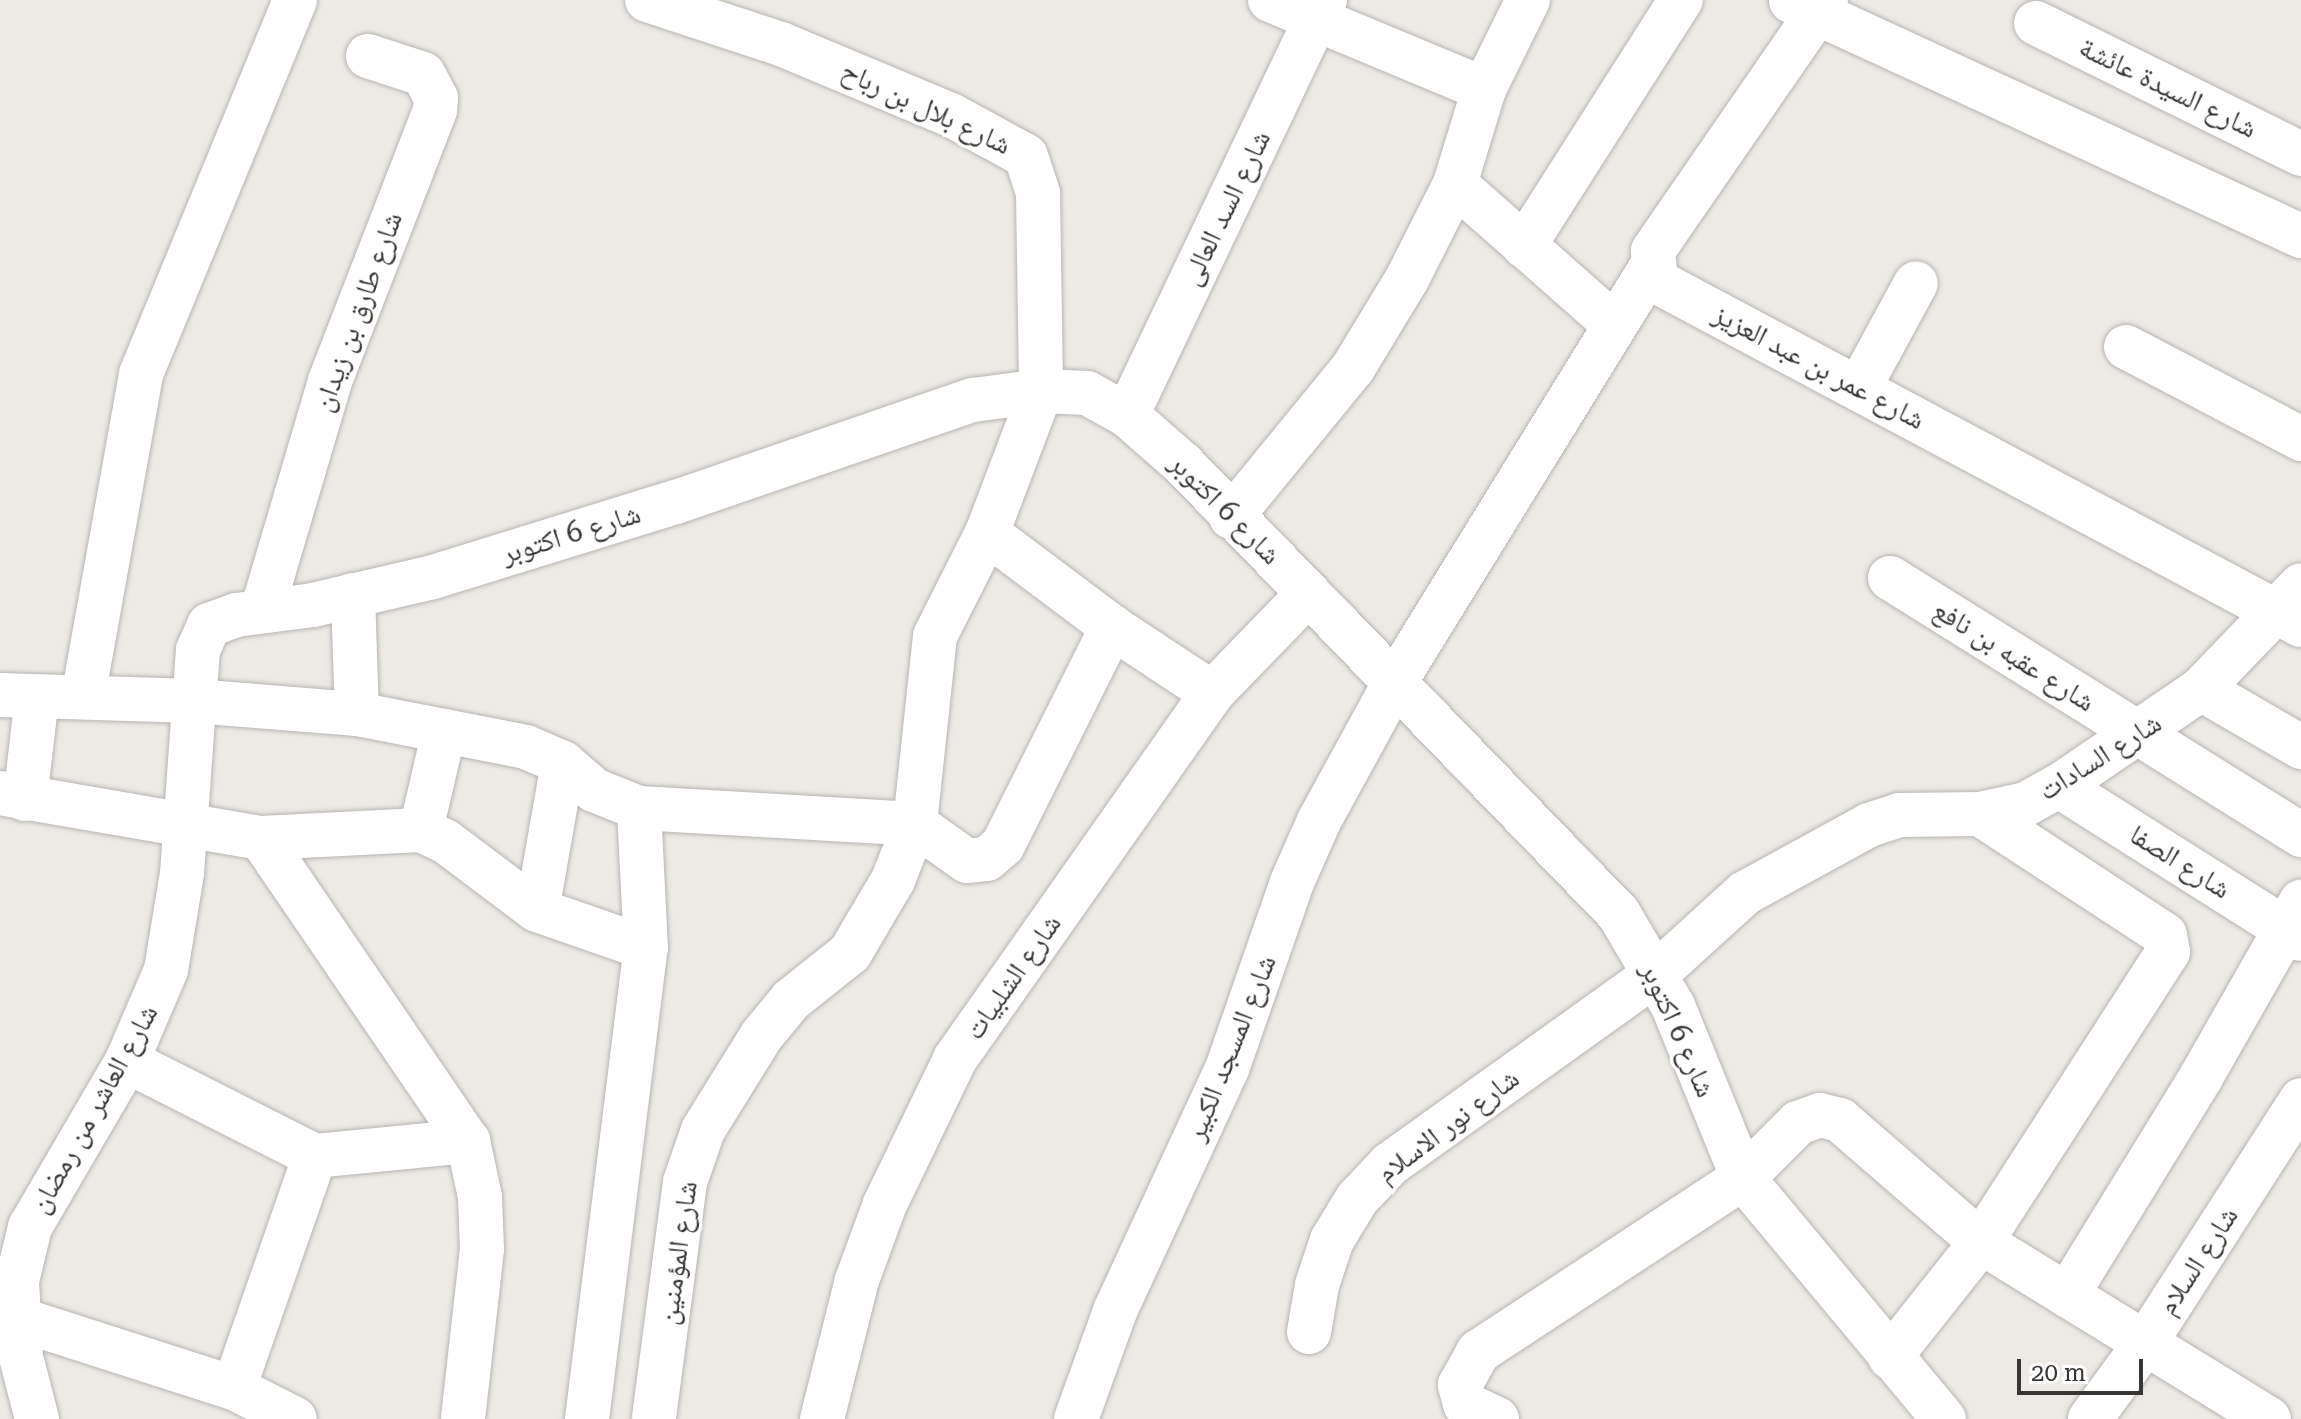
<!DOCTYPE html>
<meta charset="utf-8">
<style>
body{margin:0}
#map{position:relative;width:2301px;height:1419px;overflow:hidden;background:#edeae6;font-family:"Roboto Serif","Noto Naskh Arabic",serif}
div>[style]{position:absolute}
.roads{filter:drop-shadow(0 0 2px #b8b5b2) drop-shadow(0 0 2px #b8b5b2)}
.minor>*{height:44px;margin:-22px;padding:0 22px;transform-origin:22px;border-radius:22px;background:#fff}
span{translate:-50% -50%;white-space:nowrap;text-align:center;line-height:1.15;-webkit-text-stroke:7px #fff;paint-order:stroke}
.street-label{font-size:28px;color:#373634}
.scale{position:absolute;left:2017px;top:1359px;width:126px;height:36px;box-sizing:border-box;border:4px solid #373634;border-top:0;padding-left:10px;font-size:24px;line-height:28px;white-space:nowrap;color:#373634;-webkit-text-stroke:6px #fff;paint-order:stroke}
</style>
<div id="map">
<div class="roads">
<div class="minor">
<div style="left:647px;top:0;width:141px;rotate:18.2deg"></div>
<div style="left:781px;top:44px;width:184px;rotate:22.7deg"></div>
<div style="left:951px;top:115px;width:85px;rotate:28.7deg"></div>
<div style="left:1026px;top:156px;width:40px;rotate:72deg"></div>
<div style="left:1038px;top:194px;width:197px;rotate:89.1deg"></div>
<div style="left:1041px;top:391px;width:152px;rotate:110.8deg"></div>
<div style="left:987px;top:533px;width:115px;rotate:116.8deg"></div>
<div style="left:935px;top:636px;width:189px;rotate:96.1deg"></div>
<div style="left:915px;top:824px;width:60px;rotate:111.4deg"></div>
<div style="left:893px;top:880px;width:85px;rotate:120.5deg"></div>
<div style="left:850px;top:953px;width:75px;rotate:141.5deg"></div>
<div style="left:791px;top:1000px;width:45px;rotate:129.6deg"></div>
<div style="left:762px;top:1035px;width:112px;rotate:121.8deg"></div>
<div style="left:703px;top:1130px;width:55px;rotate:109.1deg"></div>
<div style="left:685px;top:1182px;width:239px;rotate:97.5deg"></div>
<div style="left:1270px;top:0;width:232px;rotate:22.6deg"></div>
<div style="left:1826px;top:0;width:305px;rotate:124.6deg"></div>
<div style="left:1653px;top:251px;width:30px;rotate:84deg"></div>
<div style="left:1656px;top:281px;width:731px;rotate:28.07deg"></div>
<div style="left:1791px;top:1px;width:562px;rotate:24.74deg"></div>
<div style="left:2036px;top:23px;width:296px;rotate:26.3deg"></div>
<div style="left:1455px;top:184px;width:212px;rotate:41.4deg"></div>
<div style="left:1524px;top:246px;width:292px;rotate:-57.5deg"></div>
<div style="left:2126px;top:347px;width:198px;rotate:27.7deg"></div>
<div style="left:1859px;top:388px;width:119px;rotate:-61.5deg"></div>
<div style="left:1127px;top:415px;width:460px;rotate:-64.5deg"></div>
<div style="left:1231px;top:517px;width:193px;rotate:-50.7deg"></div>
<div style="left:1353px;top:368px;width:104px;rotate:-58.8deg"></div>
<div style="left:1407px;top:279px;width:106px;rotate:-63.2deg"></div>
<div style="left:1455px;top:184px;width:99px;rotate:-73deg"></div>
<div style="left:1484px;top:89px;width:99px;rotate:-63.7deg"></div>
<div style="left:987px;top:533px;width:156px;rotate:36.9deg"></div>
<div style="left:1112px;top:627px;width:120px;rotate:33.4deg"></div>
<div style="left:1890px;top:578px;width:485px;rotate:32deg"></div>
<div style="left:353px;top:595px;width:119px;rotate:88.1deg"></div>
<div style="left:262px;top:611px;width:240px;rotate:-73.5deg"></div>
<div style="left:330px;top:381px;width:291px;rotate:-68.8deg"></div>
<div style="left:435px;top:110px;width:12px;rotate:-85deg"></div>
<div style="left:436px;top:98px;width:27px;rotate:-118deg"></div>
<div style="left:423px;top:74px;width:58px;rotate:-161.9deg"></div>
<div style="left:2201px;top:689px;width:116px;rotate:30.1deg"></div>
<div style="left:0;top:695px;width:194px;rotate:1.8deg"></div>
<div style="left:194px;top:701px;width:164px;rotate:4.6deg"></div>
<div style="left:357px;top:714px;width:172px;rotate:11deg"></div>
<div style="left:526px;top:747px;width:40px;rotate:23.4deg"></div>
<div style="left:563px;top:763px;width:41px;rotate:41.1deg"></div>
<div style="left:594px;top:790px;width:48px;rotate:21.8deg"></div>
<div style="left:639px;top:808px;width:276px;rotate:3.3deg"></div>
<div style="left:915px;top:824px;width:64px;rotate:35.4deg"></div>
<div style="left:967px;top:861px;width:20px;rotate:-6deg"></div>
<div style="left:987px;top:859px;width:21px;rotate:-41deg"></div>
<div style="left:1003px;top:845px;width:244px;rotate:-63.4deg"></div>
<div style="left:83px;top:697px;width:328px;rotate:-79.8deg"></div>
<div style="left:141px;top:374px;width:404px;rotate:-67.6deg"></div>
<div style="left:563px;top:763px;width:149px;rotate:100deg"></div>
<div style="left:537px;top:910px;width:115px;rotate:19.2deg"></div>
<div style="left:2059px;top:786px;width:286px;rotate:32.3deg"></div>
<div style="left:0;top:793px;width:265px;rotate:9.8deg"></div>
<div style="left:261px;top:838px;width:160px;rotate:-2.9deg"></div>
<div style="left:421px;top:830px;width:102px;rotate:-76.9deg"></div>
<div style="left:25px;top:799px;width:103px;rotate:-83.3deg"></div>
<div style="left:421px;top:830px;width:26px;rotate:25deg"></div>
<div style="left:445px;top:841px;width:115px;rotate:36.9deg"></div>
<div style="left:261px;top:838px;width:367px;rotate:55.7deg"></div>
<div style="left:468px;top:1141px;width:57px;rotate:77.9deg"></div>
<div style="left:480px;top:1197px;width:52px;rotate:87.8deg"></div>
<div style="left:482px;top:1249px;width:171px;rotate:96.4deg"></div>
<div style="left:127px;top:1061px;width:211px;rotate:26.8deg"></div>
<div style="left:315px;top:1156px;width:154px;rotate:-5.6deg"></div>
<div style="left:2067px;top:1295px;width:256px;rotate:-58.4deg"></div>
<div style="left:2201px;top:1077px;width:202px;rotate:-60.3deg"></div>
<div style="left:0;top:1313px;width:246px;rotate:17.8deg"></div>
<div style="left:234px;top:1388px;width:68px;rotate:26.9deg"></div>
<div style="left:1309px;top:1332px;width:48px;rotate:-80.3deg"></div>
<div style="left:1317px;top:1285px;width:47px;rotate:-71.6deg"></div>
<div style="left:1332px;top:1240px;width:48px;rotate:-58.6deg"></div>
<div style="left:1357px;top:1199px;width:48px;rotate:-46.7deg"></div>
<div style="left:1390px;top:1164px;width:328px;rotate:-35.6deg"></div>
<div style="left:1657px;top:973px;width:119px;rotate:-42.3deg"></div>
<div style="left:1745px;top:893px;width:141px;rotate:-28.7deg"></div>
<div style="left:1869px;top:825px;width:32px;rotate:-18deg"></div>
<div style="left:1899px;top:815px;width:81px;rotate:-0.7deg"></div>
<div style="left:1980px;top:814px;width:47px;rotate:-12.3deg"></div>
<div style="left:2026px;top:804px;width:38px;rotate:-29deg"></div>
<div style="left:2059px;top:786px;width:172px;rotate:-34.3deg"></div>
<div style="left:2201px;top:689px;width:144px;rotate:-46.1deg"></div>
<div style="left:1890px;top:1357px;width:147px;rotate:-51.6deg"></div>
<div style="left:1981px;top:1242px;width:345px;rotate:-57.2deg"></div>
<div style="left:2168px;top:952px;width:17px;rotate:-100deg"></div>
<div style="left:2165px;top:935px;width:221px;rotate:-146.8deg"></div>
<div style="left:234px;top:1388px;width:246px;rotate:-70.8deg"></div>
<div style="left:37px;top:1419px;width:64px;rotate:-104.5deg"></div>
<div style="left:21px;top:1357px;width:76px;rotate:-93deg"></div>
<div style="left:17px;top:1281px;width:56px;rotate:-76.5deg"></div>
<div style="left:30px;top:1227px;width:192px;rotate:-59.7deg"></div>
<div style="left:127px;top:1061px;width:99px;rotate:-66.8deg"></div>
<div style="left:166px;top:970px;width:98px;rotate:-80.6deg"></div>
<div style="left:182px;top:873px;width:224px;rotate:-85.9deg"></div>
<div style="left:198px;top:650px;width:27px;rotate:-66deg"></div>
<div style="left:209px;top:625px;width:29px;rotate:-20deg"></div>
<div style="left:236px;top:615px;width:78px;rotate:-7.4deg"></div>
<div style="left:313px;top:605px;width:123px;rotate:-13.1deg"></div>
<div style="left:433px;top:577px;width:254px;rotate:-17.2deg"></div>
<div style="left:676px;top:502px;width:314px;rotate:-19deg"></div>
<div style="left:973px;top:400px;width:69px;rotate:-7.5deg"></div>
<div style="left:1041px;top:391px;width:46px;rotate:2.5deg"></div>
<div style="left:1087px;top:393px;width:46px;rotate:28.8deg"></div>
<div style="left:1127px;top:415px;width:74px;rotate:41.2deg"></div>
<div style="left:1183px;top:464px;width:627px;rotate:45.91deg"></div>
<div style="left:1619px;top:914px;width:107px;rotate:59.6deg"></div>
<div style="left:1673px;top:1006px;width:186px;rotate:67.9deg"></div>
<div style="left:1743px;top:1178px;width:314px;rotate:50.2deg"></div>
<div style="left:587px;top:1419px;width:475px;rotate:-82.9deg"></div>
<div style="left:646px;top:948px;width:140px;rotate:-92.9deg"></div>
<div style="left:822px;top:1419px;width:143px;rotate:-75.9deg"></div>
<div style="left:857px;top:1280px;width:81px;rotate:-69.8deg"></div>
<div style="left:885px;top:1204px;width:161px;rotate:-64.2deg"></div>
<div style="left:955px;top:1059px;width:447px;rotate:-54.9deg"></div>
<div style="left:1212px;top:693px;width:139px;rotate:-45.9deg"></div>
<div style="left:1076px;top:1419px;width:115px;rotate:-70.1deg"></div>
<div style="left:1115px;top:1311px;width:267px;rotate:-65.2deg"></div>
<div style="left:1227px;top:1069px;width:198px;rotate:-70.8deg"></div>
<div style="left:1292px;top:882px;width:67px;rotate:-66.1deg"></div>
<div style="left:1319px;top:821px;width:158px;rotate:-61.3deg"></div>
<div style="left:1395px;top:682px;width:487px;rotate:-58.3deg"></div>
<div style="left:1497px;top:1419px;width:35px;rotate:-155deg"></div>
<div style="left:1465px;top:1404px;width:20px;rotate:-105deg"></div>
<div style="left:1460px;top:1385px;width:38px;rotate:-61deg"></div>
<div style="left:1478px;top:1352px;width:317px;rotate:-33.3deg"></div>
<div style="left:1743px;top:1178px;width:78px;rotate:-45deg"></div>
<div style="left:1798px;top:1123px;width:23px;rotate:-20deg"></div>
<div style="left:1820px;top:1115px;width:21px;rotate:14deg"></div>
<div style="left:1840px;top:1120px;width:186px;rotate:40.9deg"></div>
<div style="left:1981px;top:1242px;width:338px;rotate:31.6deg"></div>
<div style="left:2090px;top:1419px;width:92px;rotate:-53.9deg"></div>
<div style="left:2144px;top:1345px;width:291px;rotate:-57.3deg"></div>
</div>
</div>
<div class="street-label">
<span style="left:2168px;top:88px;rotate:26deg">شارع السيدة عائشة</span>
<span style="left:926px;top:108px;rotate:25deg">شارع بلال بن رباح</span>
<span style="left:1226px;top:208px;rotate:-64deg">شارع السد العالى</span>
<span style="left:358px;top:312px;rotate:-70deg">شارع طارق بن زيدان</span>
<span style="left:1819px;top:367px;rotate:28deg">شارع عمر بن عبد العزيز</span>
<span style="left:1225px;top:509px;rotate:45deg">شارع 6 اكتوبر</span>
<span style="left:571px;top:534px;rotate:-17deg">شارع 6 اكتوبر</span>
<span style="left:2014px;top:656px;rotate:32deg">شارع عقبه بن نافع</span>
<span style="left:2100px;top:757px;rotate:-32deg">شارع السادات</span>
<span style="left:2180px;top:862px;rotate:32deg">شارع الصفا</span>
<span style="left:1013px;top:977px;rotate:-55deg">شارع الشلبيات</span>
<span style="left:1678px;top:1030px;rotate:66deg">شارع 6 اكتوبر</span>
<span style="left:1231px;top:1048px;rotate:-68deg">شارع المسجد الكبير</span>
<span style="left:94px;top:1109px;rotate:-61deg">شارع العاشر من رمضان</span>
<span style="left:1448px;top:1126px;rotate:-37deg">شارع نور الاسلام</span>
<span style="left:678px;top:1253px;rotate:-82deg">شارع المؤمنين</span>
<span style="left:2198px;top:1261px;rotate:-57deg">شارع السلام</span>
</div>
<div class="scale">20 m</div>
</div>
